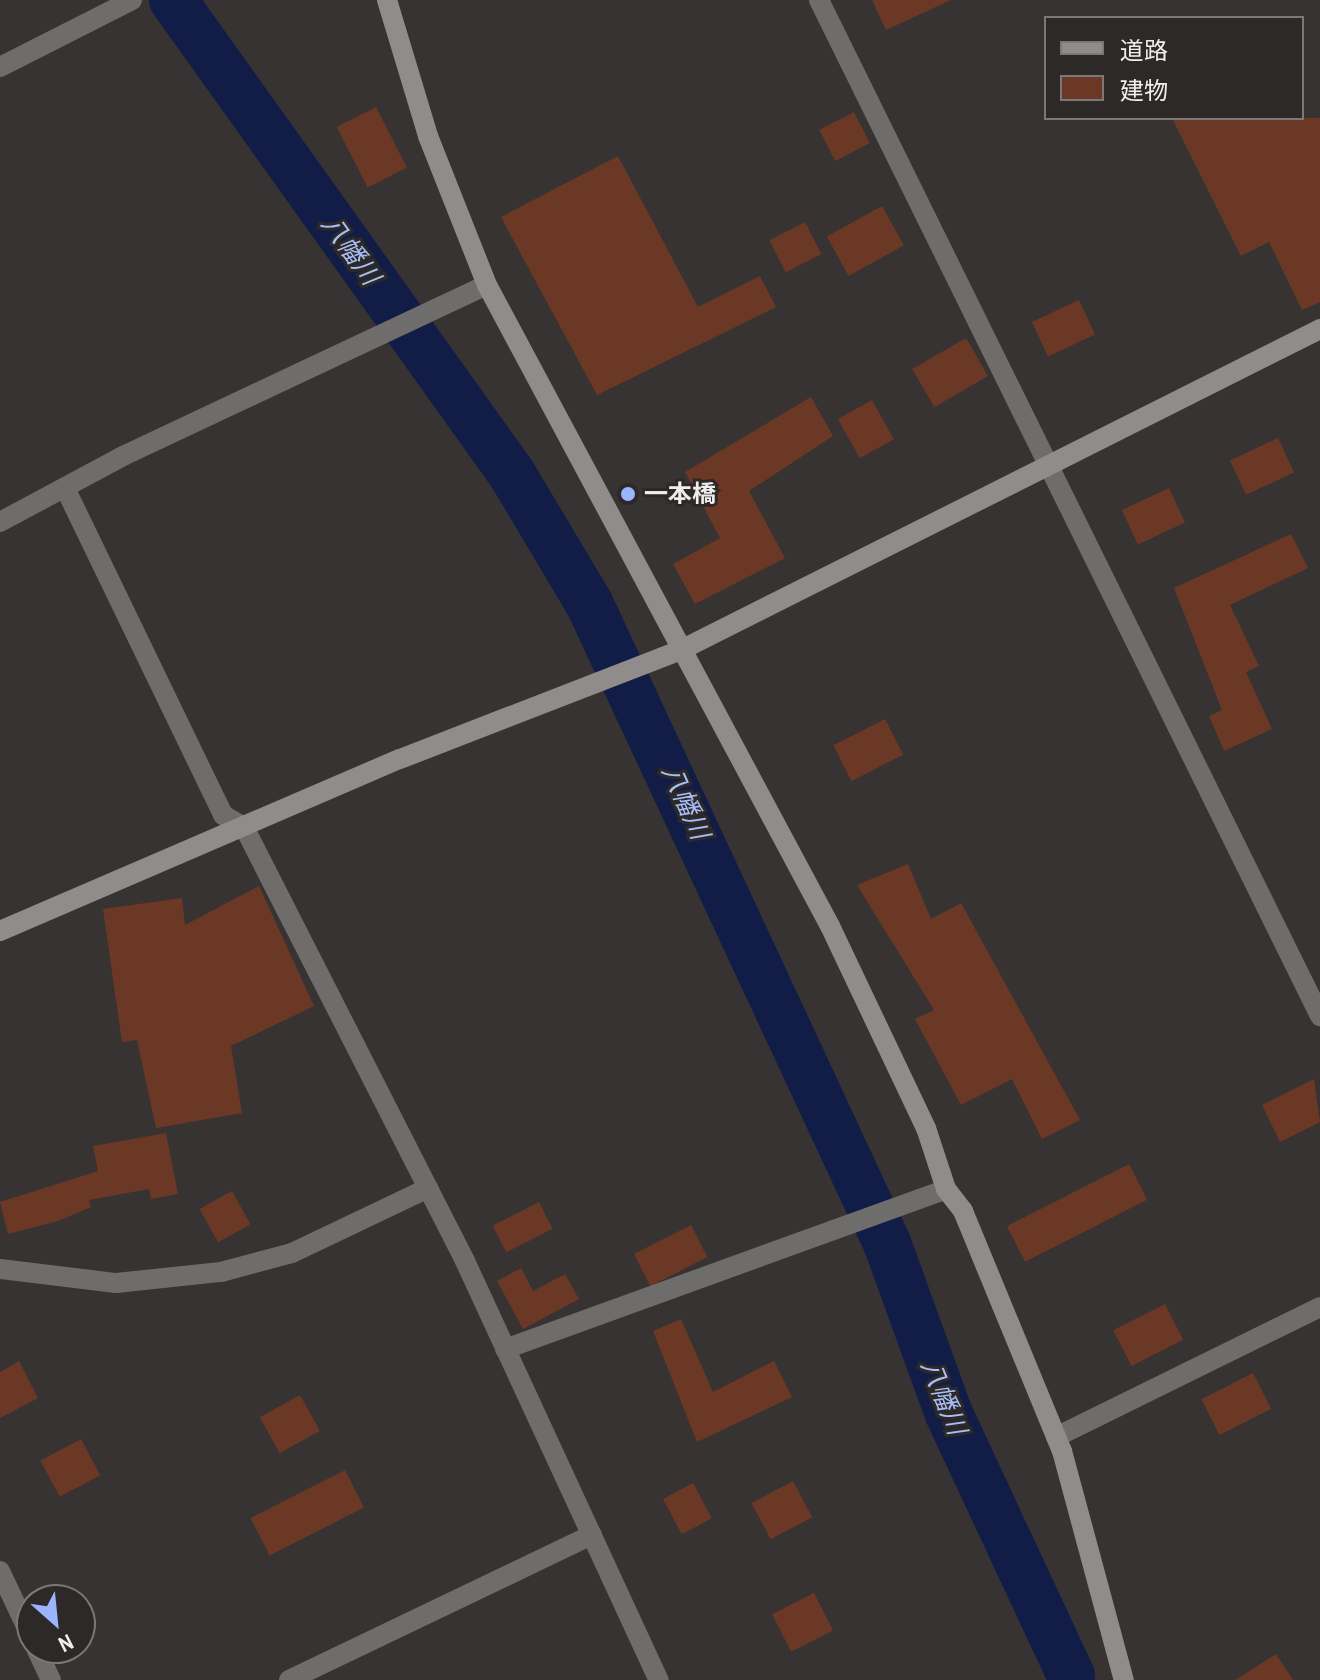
<!DOCTYPE html>
<meta charset="utf-8">
<style>
body{margin:0}
#map{position:relative;width:1320px;height:1680px;overflow:hidden;background:#373332;font-family:"Archivo Narrow","Noto Sans JP",sans-serif}
div>[style]{position:absolute}
.stream>*{height:8px;margin:-4px;padding:0 4px;transform-origin:4px;border-radius:4px;background:#111d47}
.river>*{height:48px;margin:-24px;padding:0 24px;transform-origin:24px;border-radius:24px;background:#111d47}
.building>*{inset:0;background:#6b3825;transform-origin:0 0}
.street>*{height:20px;margin:-10px;padding:0 10px;transform-origin:10px;border-radius:10px;background:#6f6d6c}
.secondary>*{height:20px;margin:-10px;padding:0 10px;transform-origin:10px;border-radius:10px;background:#8f8c8b}
.dots>*{width:22px;height:22px;translate:-50% -50%;box-sizing:border-box;border:4px solid #2d2928;border-radius:50%}
span{translate:-50% -50%;white-space:nowrap;text-align:center;line-height:1.15;-webkit-text-stroke:6px #2d2928;paint-order:stroke}
.poi-label{font-size:24px;color:#f0eeed;font-weight:700}
.left{translate:0 -50%;text-align:left}
.water-label{font-size:26px;color:#a7bef8;font-style:italic}
.legend{position:absolute;left:1044px;top:16px;width:260px;height:104px;box-sizing:border-box;background:#2d2928;border:2px solid #7b7877;margin:0;padding:10px 14px;list-style:none;font-size:24px;color:#f0eeed}
.legend li{display:flex;align-items:center;gap:16px;height:40px}
.legend b{width:40px;border:2px solid #7b7877}
.north{position:absolute;left:16px;top:1584px;width:80px;height:80px;box-sizing:border-box;background:#2d2928;border:2px solid #7b7877;border-radius:50%;rotate:153deg;font-size:22px;font-weight:700;line-height:32px;text-align:center;color:#f0eeed}
.north::after{content:'';display:block;margin:auto;width:28px;height:36px;background:#9ab5fd;clip-path:polygon(50% 0,100% 100%,50% 72%,0 100%)}
</style>
<div id="map">
<div class="stream">
<div style="left:1071px;top:1676px;width:7px;rotate:34deg"></div>
</div>
<div class="river">
<div style="left:173px;top:0;width:583px;rotate:54.43deg"></div>
<div style="left:512px;top:474px;width:150px;rotate:59.2deg"></div>
<div style="left:589px;top:603px;width:706px;rotate:65.03deg"></div>
<div style="left:887px;top:1243px;width:182px;rotate:70.1deg"></div>
<div style="left:949px;top:1414px;width:289px;rotate:65deg"></div>
</div>
<div class="building">
<div style="clip-path:polygon(872px 0,951px 0,886px 30px)"></div>
<div style="left:376px;top:107px;width:68px;height:44px;rotate:63deg"></div>
<div style="left:854px;top:112px;width:35px;height:39px;rotate:63deg"></div>
<div style="clip-path:polygon(1172px 118px,1320px 118px,1320px 302px,1302px 310px,1269px 242px,1241px 256px)"></div>
<div style="clip-path:polygon(618px 156px,698px 307px,760px 276px,776px 307px,597px 395px,501px 217px)"></div>
<div style="left:882px;top:206px;width:45px;height:63px;rotate:61deg"></div>
<div style="left:805px;top:222px;width:36px;height:40px;rotate:63deg"></div>
<div style="left:1079px;top:300px;width:38px;height:52px;rotate:65deg"></div>
<div style="left:966px;top:338px;width:44px;height:62px;rotate:60deg"></div>
<div style="clip-path:polygon(811px 397px,833px 436px,749px 491px,785px 558px,695px 604px,673px 564px,720px 538px,685px 472px)"></div>
<div style="left:872px;top:400px;width:45px;height:39px;rotate:61deg"></div>
<div style="left:1278px;top:438px;width:38px;height:53px;rotate:65deg"></div>
<div style="left:1169px;top:488px;width:38px;height:52px;rotate:65deg"></div>
<div style="clip-path:polygon(1291px 534px,1308px 568px,1230px 605px,1259px 666px,1246px 672px,1272px 729px,1224px 751px,1209px 716px,1222px 710px,1174px 588px)"></div>
<div style="left:885px;top:719px;width:40px;height:58px;rotate:63deg"></div>
<div style="clip-path:polygon(908px 864px,931px 919px,961px 903px,1080px 1120px,1042px 1139px,1012px 1079px,961px 1105px,915px 1019px,934px 1010px,857px 885px)"></div>
<div style="clip-path:polygon(259px 886px,314px 1006px,231px 1046px,242px 1113px,156px 1128px,137px 1040px,122px 1042px,103px 909px,182px 898px,185px 925px)"></div>
<div style="clip-path:polygon(1314px 1079px,1320px 1122px,1280px 1142px,1262px 1105px)"></div>
<div style="clip-path:polygon(166px 1133px,178px 1194px,151px 1199px,149px 1189px,89px 1200px,91px 1207px,58px 1221px,8px 1234px,0 1202px,98px 1171px,93px 1146px)"></div>
<div style="left:1129px;top:1164px;width:40px;height:137px;rotate:63deg"></div>
<div style="left:232px;top:1191px;width:38px;height:37px;rotate:61deg"></div>
<div style="left:539px;top:1202px;width:30px;height:52px;rotate:63deg"></div>
<div style="left:691px;top:1225px;width:36px;height:64px;rotate:63deg"></div>
<div style="clip-path:polygon(521px 1268px,533px 1291px,565px 1274px,579px 1299px,523px 1329px,497px 1281px)"></div>
<div style="left:1165px;top:1304px;width:40px;height:58px;rotate:63deg"></div>
<div style="clip-path:polygon(681px 1319px,713px 1392px,774px 1361px,792px 1397px,697px 1442px,653px 1331px)"></div>
<div style="clip-path:polygon(19px 1361px,38px 1398px,0 1418px,0 1372px)"></div>
<div style="left:1253px;top:1373px;width:40px;height:58px;rotate:63deg"></div>
<div style="left:300px;top:1395px;width:41px;height:46px;rotate:61deg"></div>
<div style="left:81px;top:1439px;width:41px;height:46px;rotate:62deg"></div>
<div style="left:345px;top:1470px;width:42px;height:106px;rotate:63deg"></div>
<div style="left:793px;top:1481px;width:41px;height:47px;rotate:62deg"></div>
<div style="left:693px;top:1483px;width:40px;height:34px;rotate:62deg"></div>
<div style="left:814px;top:1593px;width:42px;height:47px;rotate:63deg"></div>
<div style="clip-path:polygon(1276px 1654px,1293px 1680px,1235px 1680px)"></div>
</div>
<div class="street">
<div style="left:819px;top:0;width:1133px;rotate:63.75deg"></div>
<div style="left:0;top:67px;width:148px;rotate:-26.9deg"></div>
<div style="left:67px;top:492px;width:359px;rotate:64.2deg"></div>
<div style="left:223px;top:815px;width:24px;rotate:30deg"></div>
<div style="left:244px;top:827px;width:487px;rotate:63deg"></div>
<div style="left:465px;top:1261px;width:462px;rotate:65.2deg"></div>
<div style="left:0;top:522px;width:140px;rotate:-28.2deg"></div>
<div style="left:123px;top:456px;width:402px;rotate:-25.2deg"></div>
<div style="left:0;top:1269px;width:117px;rotate:6.9deg"></div>
<div style="left:116px;top:1283px;width:106px;rotate:-6deg"></div>
<div style="left:221px;top:1272px;width:73px;rotate:-15deg"></div>
<div style="left:292px;top:1253px;width:151px;rotate:-25.5deg"></div>
<div style="left:505px;top:1349px;width:469px;rotate:-19.9deg"></div>
<div style="left:1056px;top:1437px;width:294px;rotate:-26.2deg"></div>
<div style="left:0;top:1571px;width:75px;rotate:64.8deg"></div>
<div style="left:36px;top:1648px;width:35px;rotate:65deg"></div>
<div style="left:289px;top:1680px;width:336px;rotate:-25.6deg"></div>
</div>
<div class="secondary">
<div style="left:387px;top:0;width:142px;rotate:73.2deg"></div>
<div style="left:428px;top:136px;width:160px;rotate:68.4deg"></div>
<div style="left:487px;top:285px;width:727px;rotate:61.85deg"></div>
<div style="left:830px;top:926px;width:224px;rotate:64.6deg"></div>
<div style="left:926px;top:1128px;width:64px;rotate:71.8deg"></div>
<div style="left:946px;top:1189px;width:28px;rotate:52deg"></div>
<div style="left:963px;top:1211px;width:260px;rotate:67.6deg"></div>
<div style="left:1062px;top:1451px;width:237px;rotate:74.9deg"></div>
<div style="left:0;top:931px;width:435px;rotate:-23.3deg"></div>
<div style="left:400px;top:759px;width:301px;rotate:-21.2deg"></div>
<div style="left:681px;top:650px;width:715px;rotate:-26.67deg"></div>
</div>
<div class="dots">
<div style="left:628px;top:494px;background:#9ab5fd"></div>
</div>
<div class="poi-label">
<span class="left" style="left:644px;top:494px">一本橋</span>
</div>
<div class="water-label">
<span style="left:351px;top:250px;rotate:54deg">八幡川</span>
<span style="left:686px;top:802px;rotate:66deg">八幡川</span>
<span style="left:944px;top:1397px;rotate:68deg">八幡川</span>
</div>
<ul class="legend">
<li><b style="height:10px;background:#8f8c8b"></b>道路</li>
<li><b style="height:22px;background:#6b3825"></b>建物</li>
</ul>
<div class="north">N</div>
</div>
